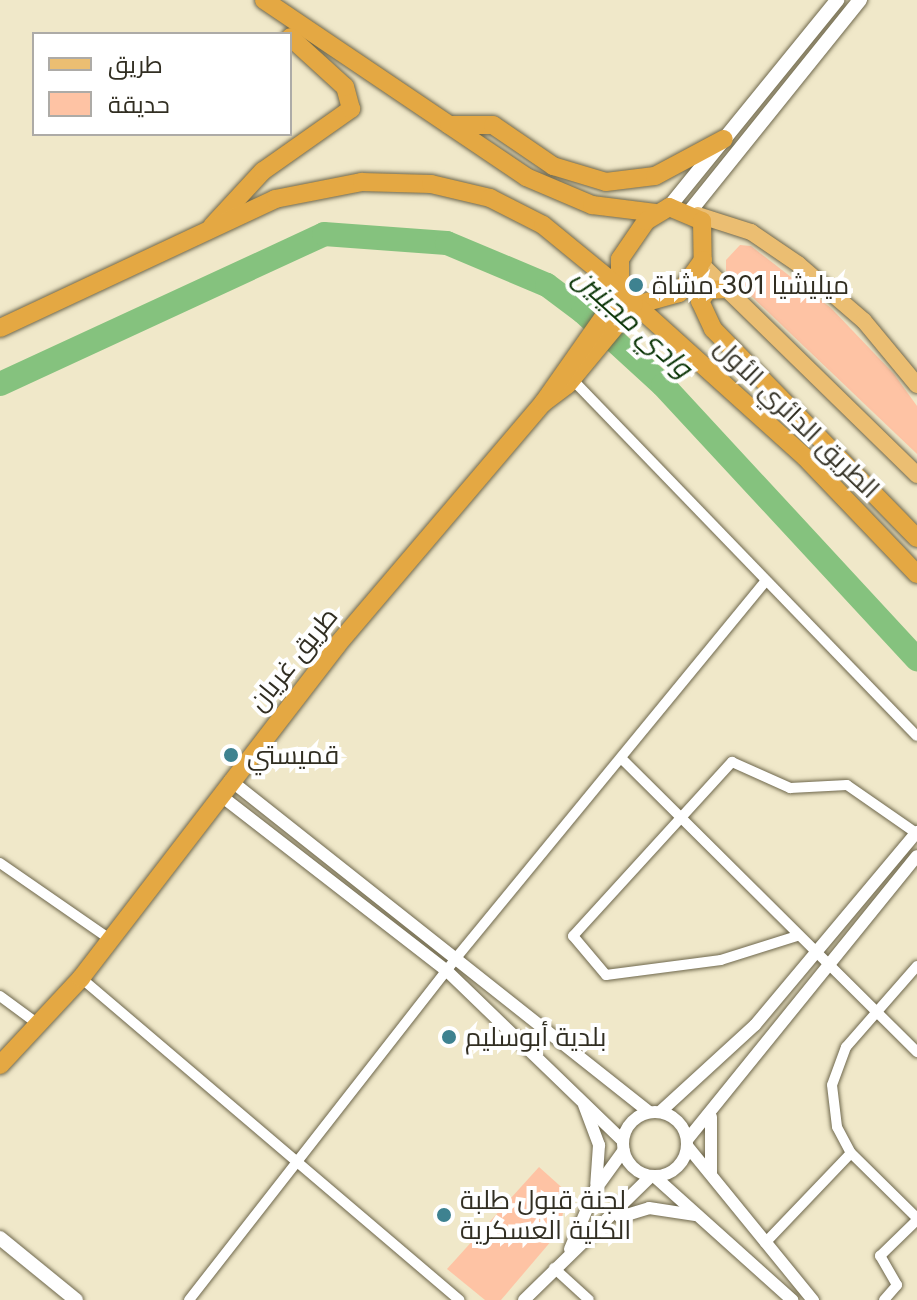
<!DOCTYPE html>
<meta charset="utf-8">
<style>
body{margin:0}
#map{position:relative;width:917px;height:1300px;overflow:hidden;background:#f0e8c9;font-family:Inter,Cairo,sans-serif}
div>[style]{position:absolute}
.green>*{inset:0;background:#fec3a4}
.river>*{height:24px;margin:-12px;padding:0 12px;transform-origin:12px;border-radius:12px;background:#85c27e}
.roads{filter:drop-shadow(0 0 2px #6e674c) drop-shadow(0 0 2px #6e674c)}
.minor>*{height:10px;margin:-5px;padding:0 5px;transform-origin:5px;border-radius:5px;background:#fff}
.tertiary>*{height:12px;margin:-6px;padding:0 6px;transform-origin:6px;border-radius:6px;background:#fff}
.tertiary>.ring{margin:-6px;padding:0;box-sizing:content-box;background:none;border:12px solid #fff;border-radius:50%}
.secondary>*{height:14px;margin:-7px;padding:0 7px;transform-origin:7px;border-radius:7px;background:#fff}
.primary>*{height:16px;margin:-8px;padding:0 8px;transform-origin:8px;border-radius:8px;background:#ebbe72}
.trunk>*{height:18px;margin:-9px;padding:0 9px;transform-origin:9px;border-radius:9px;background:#e4a843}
.dots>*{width:22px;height:22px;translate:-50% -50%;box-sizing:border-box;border:4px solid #fff;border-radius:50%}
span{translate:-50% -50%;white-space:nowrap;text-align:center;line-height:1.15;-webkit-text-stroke:8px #fff;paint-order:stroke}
.poi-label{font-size:26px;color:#312e22}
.left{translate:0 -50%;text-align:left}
.street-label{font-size:26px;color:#312e22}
.water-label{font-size:28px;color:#0d3709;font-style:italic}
.legend{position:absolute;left:32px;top:32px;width:260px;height:104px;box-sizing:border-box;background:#fff;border:2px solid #adaba7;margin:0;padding:10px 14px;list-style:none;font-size:24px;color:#312e22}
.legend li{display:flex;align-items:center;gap:16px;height:40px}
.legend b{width:40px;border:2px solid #adaba7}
</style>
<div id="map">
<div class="green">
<div style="clip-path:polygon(740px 245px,751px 246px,831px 308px,894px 374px,917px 406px,917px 454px,726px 272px,726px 260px)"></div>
<div style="clip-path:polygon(539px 1167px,568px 1193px,558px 1233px,501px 1300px,485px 1300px,447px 1269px)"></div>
</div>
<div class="river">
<div style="left:0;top:384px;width:357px;rotate:-24.8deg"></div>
<div style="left:324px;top:234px;width:123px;rotate:4.2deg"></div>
<div style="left:447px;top:243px;width:108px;rotate:22.8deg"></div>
<div style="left:547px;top:285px;width:45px;rotate:36.9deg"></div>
<div style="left:583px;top:312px;width:108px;rotate:42.4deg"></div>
<div style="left:663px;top:385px;width:374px;rotate:47.2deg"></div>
</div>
<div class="roads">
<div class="minor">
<div style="left:572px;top:379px;width:496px;rotate:46deg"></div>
<div style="left:622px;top:759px;width:416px;rotate:44.8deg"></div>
<div style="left:0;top:863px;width:135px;rotate:34.7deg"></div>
<div style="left:797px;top:936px;width:80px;rotate:162.5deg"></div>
<div style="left:721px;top:960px;width:116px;rotate:172.6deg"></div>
<div style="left:606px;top:975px;width:51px;rotate:-130.2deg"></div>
<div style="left:573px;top:936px;width:236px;rotate:-47.6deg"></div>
<div style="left:732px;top:762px;width:64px;rotate:24.1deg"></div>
<div style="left:790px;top:788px;width:57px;rotate:-3deg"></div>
<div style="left:847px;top:785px;width:84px;rotate:34.8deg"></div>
<div style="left:917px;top:966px;width:108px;rotate:131.2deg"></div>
<div style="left:846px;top:1047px;width:40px;rotate:110.2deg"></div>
<div style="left:832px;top:1085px;width:42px;rotate:83.2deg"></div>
<div style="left:837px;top:1127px;width:30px;rotate:62deg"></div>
<div style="left:851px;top:1153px;width:93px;rotate:44.6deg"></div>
<div style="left:81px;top:978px;width:497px;rotate:40.4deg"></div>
<div style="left:0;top:996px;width:47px;rotate:36.4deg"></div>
<div style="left:765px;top:1243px;width:124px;rotate:-46.3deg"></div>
<div style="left:554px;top:1268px;width:47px;rotate:42.4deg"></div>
<div style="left:189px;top:1300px;width:434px;rotate:-52deg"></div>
<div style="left:456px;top:958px;width:488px;rotate:-50.6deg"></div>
<div style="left:884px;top:1300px;width:20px;rotate:-49deg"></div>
<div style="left:897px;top:1285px;width:34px;rotate:-120deg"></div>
<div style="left:880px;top:1256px;width:52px;rotate:-44.2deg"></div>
</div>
<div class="tertiary">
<div style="left:230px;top:780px;width:535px;rotate:38.39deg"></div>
<div style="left:220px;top:795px;width:286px;rotate:37.8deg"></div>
<div style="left:446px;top:970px;width:246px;rotate:44deg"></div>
<div style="left:584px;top:1105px;width:43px;rotate:69.4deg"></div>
<div style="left:599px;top:1145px;width:39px;rotate:94deg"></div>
<div class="ring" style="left:623px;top:1112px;width:52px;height:52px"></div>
<div style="left:660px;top:1112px;width:129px;rotate:-42.5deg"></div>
<div style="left:755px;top:1025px;width:252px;rotate:-50deg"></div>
<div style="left:687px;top:1140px;width:365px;rotate:-51deg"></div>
<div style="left:688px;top:1147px;width:198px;rotate:50.8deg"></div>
<div style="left:711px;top:1173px;width:56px;rotate:-90deg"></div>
<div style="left:654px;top:1176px;width:186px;rotate:41.9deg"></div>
<div style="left:620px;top:1217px;width:30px;rotate:-17deg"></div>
<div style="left:649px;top:1208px;width:47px;rotate:8.7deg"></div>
<div style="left:570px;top:1249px;width:64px;rotate:-67deg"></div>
<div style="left:595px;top:1190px;width:49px;rotate:-54.1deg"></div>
<div style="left:524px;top:1300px;width:177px;rotate:-44.3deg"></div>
</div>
<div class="secondary">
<div style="left:669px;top:207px;width:267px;rotate:-50.9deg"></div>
<div style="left:691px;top:210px;width:270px;rotate:-51.2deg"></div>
<div style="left:0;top:1238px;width:98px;rotate:39.2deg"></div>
</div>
<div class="primary">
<div style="left:698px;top:215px;width:56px;rotate:17.8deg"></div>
<div style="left:751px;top:232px;width:57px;rotate:34.2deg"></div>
<div style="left:798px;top:264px;width:87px;rotate:40.8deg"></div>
<div style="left:864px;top:321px;width:83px;rotate:50.4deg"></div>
<div style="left:701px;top:264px;width:302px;rotate:44.3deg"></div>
</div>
<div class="trunk">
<div style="left:264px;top:0;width:316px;rotate:34deg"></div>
<div style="left:526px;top:177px;width:72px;rotate:23deg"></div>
<div style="left:592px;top:205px;width:64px;rotate:7.1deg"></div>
<div style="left:449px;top:125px;width:44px"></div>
<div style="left:493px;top:125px;width:73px;rotate:34.3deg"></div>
<div style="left:553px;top:166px;width:55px;rotate:16.8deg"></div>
<div style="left:606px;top:182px;width:49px;rotate:-7deg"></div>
<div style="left:655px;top:176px;width:78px;rotate:-28.2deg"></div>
<div style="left:669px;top:207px;width:36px;rotate:23deg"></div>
<div style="left:702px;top:221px;width:39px;rotate:89deg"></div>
<div style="left:703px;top:260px;width:41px;rotate:126deg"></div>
<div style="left:679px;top:293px;width:45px;rotate:164.4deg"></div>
<div style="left:636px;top:305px;width:23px;rotate:-133deg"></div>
<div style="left:620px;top:288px;width:29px;rotate:-90deg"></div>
<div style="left:620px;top:259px;width:46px;rotate:-55.6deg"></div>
<div style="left:646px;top:221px;width:27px;rotate:-31deg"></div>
<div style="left:212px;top:226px;width:75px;rotate:-47.2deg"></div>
<div style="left:263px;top:171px;width:108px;rotate:-35.2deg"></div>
<div style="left:351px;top:109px;width:23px;rotate:-105deg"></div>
<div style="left:345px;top:87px;width:74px;rotate:-137.7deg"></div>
<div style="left:699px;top:269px;width:32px;rotate:88deg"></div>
<div style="left:700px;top:301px;width:31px;rotate:65deg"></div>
<div style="left:713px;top:329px;width:292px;rotate:45.7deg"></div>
<div style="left:700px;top:301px;width:14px;rotate:-54deg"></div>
<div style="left:708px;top:290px;width:19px;rotate:-3deg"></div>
<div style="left:636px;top:305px;width:227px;rotate:42deg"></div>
<div style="left:805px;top:457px;width:162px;rotate:46.3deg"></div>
<div style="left:0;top:328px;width:304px;rotate:-25.1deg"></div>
<div style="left:275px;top:199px;width:89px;rotate:-11.1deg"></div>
<div style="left:362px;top:182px;width:69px;rotate:1.7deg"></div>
<div style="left:431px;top:184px;width:61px;rotate:13.3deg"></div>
<div style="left:490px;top:198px;width:59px;rotate:27deg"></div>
<div style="left:543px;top:225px;width:99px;rotate:39.3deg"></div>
<div style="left:543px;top:403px;width:30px;rotate:-37deg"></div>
<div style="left:567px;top:385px;width:105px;rotate:-50.4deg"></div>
<div style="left:0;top:1065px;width:119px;rotate:-47deg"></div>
<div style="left:81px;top:978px;width:420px;rotate:-52.4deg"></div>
<div style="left:337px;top:645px;width:318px;rotate:-49.6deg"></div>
<div style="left:543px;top:403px;width:136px;rotate:-54.9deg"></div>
</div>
</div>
<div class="dots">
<div style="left:636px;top:285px;background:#3e8290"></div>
<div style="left:231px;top:755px;background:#3e8290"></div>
<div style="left:449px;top:1037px;background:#3e8290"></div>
<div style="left:444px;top:1215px;background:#3e8290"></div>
</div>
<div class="poi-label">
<span class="left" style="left:652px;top:285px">ميليشيا 301 مشاة</span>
<span class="left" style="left:247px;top:755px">قميستي</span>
<span class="left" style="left:465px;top:1037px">بلدية أبوسليم</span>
<span class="left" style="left:460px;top:1215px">لجنة قبول طلبة<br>الكلية العسكرية</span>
</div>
<div class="street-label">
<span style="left:797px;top:418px;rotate:44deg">الطريق الدائري الأول</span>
<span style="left:293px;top:659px;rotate:-51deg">طريق غريان</span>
</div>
<div class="water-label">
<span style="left:633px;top:322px;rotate:42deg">وادي مجينين</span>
</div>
<ul class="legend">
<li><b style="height:10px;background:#ebbe72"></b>طريق</li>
<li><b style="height:22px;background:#fec3a4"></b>حديقة</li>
</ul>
</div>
